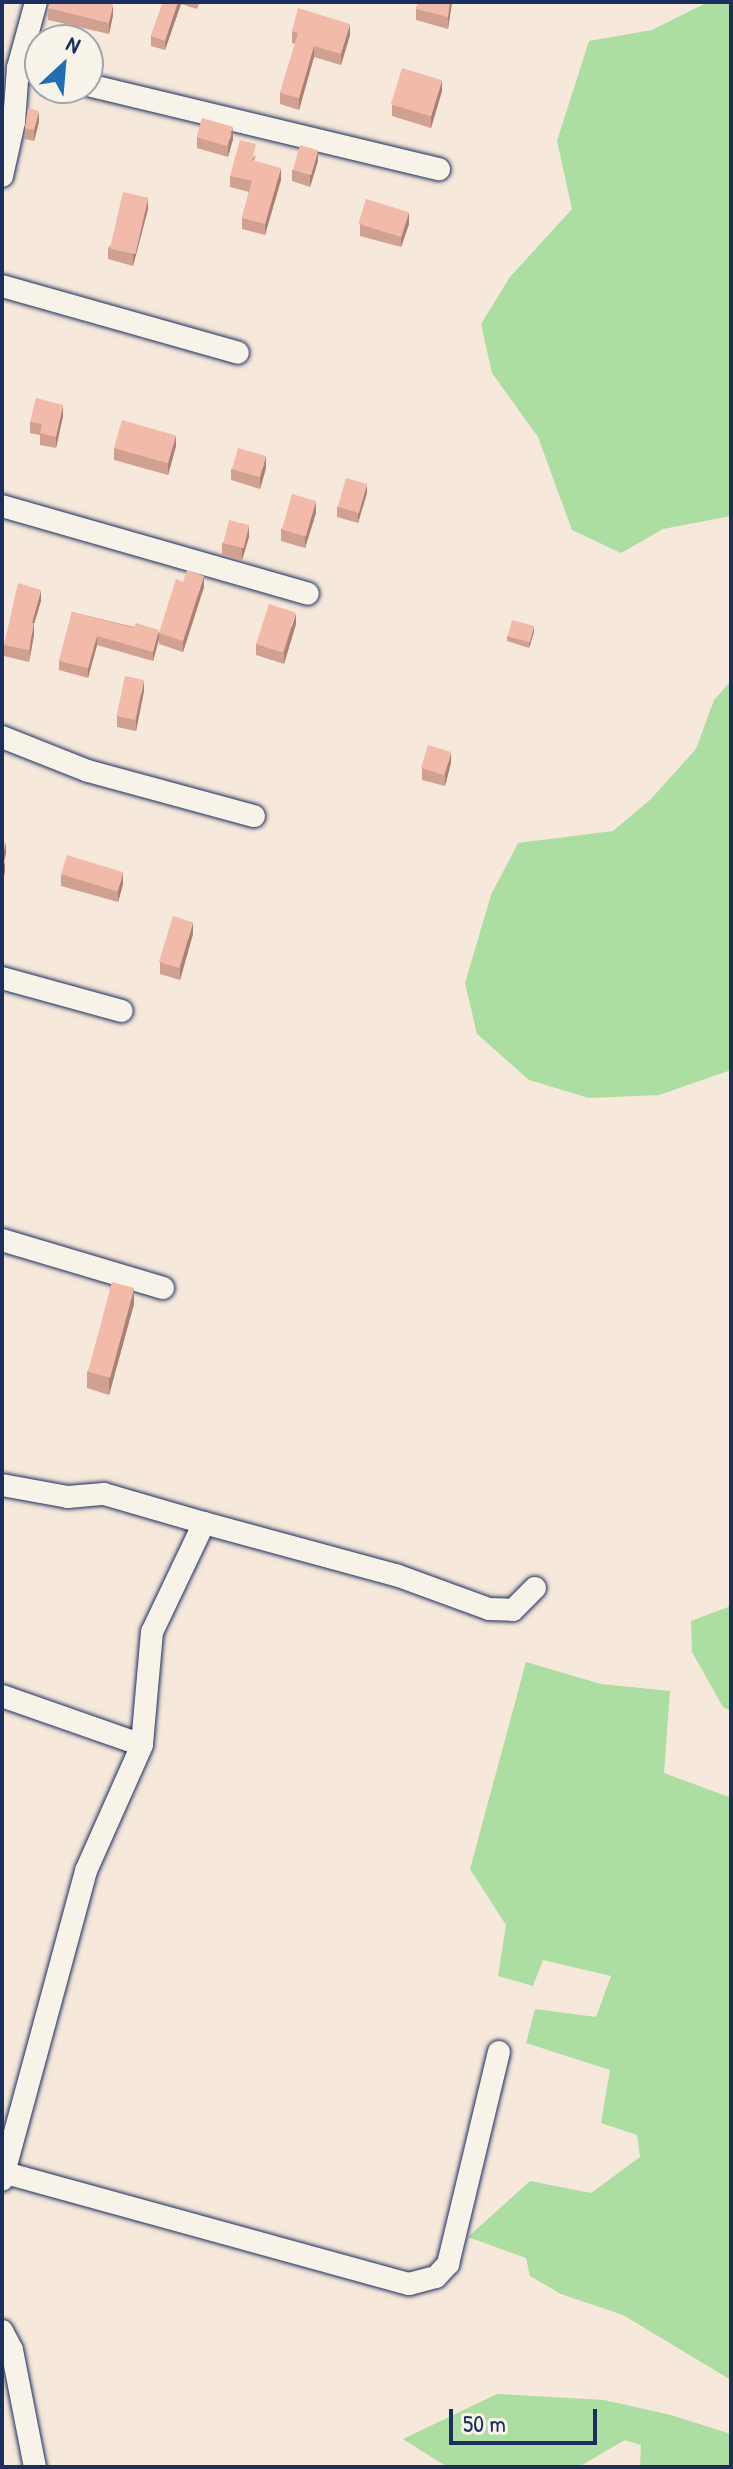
<!DOCTYPE html>
<style>
body{margin:0}
#map{position:relative;width:733px;height:2469px;overflow:hidden;background:#f6e8db;font-family:"Patrick Hand",sans-serif}
div>[style]{position:absolute}
.green>*{inset:0;background:#abdea0}
.roads{filter:drop-shadow(0 0 2px #1b2f5e) drop-shadow(0 0 2px #1b2f5e)}
.minor>*{height:22px;margin:-11px;padding:0 11px;transform-origin:11px;border-radius:11px;background:#f7f3e8}
.wall>*{inset:0;background:#d0a091}
.shaded-wall>*{inset:0;background:#a98276}
.building>*{inset:0;background:#f2baa9;transform-origin:0 0}
span{translate:-50% -50%;white-space:nowrap;text-align:center;line-height:1.15;-webkit-text-stroke:6px #f7f3e8;paint-order:stroke}
.frame{position:absolute;inset:0;border:4px solid #1b2f5e;pointer-events:none}
.north{position:absolute;left:24px;top:24px;width:80px;height:80px;box-sizing:border-box;background:#f7f3e8;border:2px solid #9fa5b1;border-radius:50%;rotate:26deg;font-size:22px;font-weight:700;line-height:32px;text-align:center;color:#1b2f5e}
.north::after{content:'';display:block;margin:auto;width:28px;height:36px;background:#1f6fb2;clip-path:polygon(50% 0,100% 100%,50% 72%,0 100%)}
.scale{position:absolute;left:449px;top:2409px;width:148px;height:36px;box-sizing:border-box;border:4px solid #1b2f5e;border-top:0;padding-left:10px;font-size:24px;line-height:28px;white-space:nowrap;color:#1b2f5e;-webkit-text-stroke:6px #f7f3e8;paint-order:stroke}
</style>
<div id="map">
<div class="green">
<div style="clip-path:polygon(708px 2px,731px 2px,731px 516px,663px 529px,621px 553px,572px 530px,538px 437px,492px 373px,481px 324px,510px 277px,572px 209px,557px 141px,589px 41px,652px 30px)"></div>
<div style="clip-path:polygon(731px 681px,731px 1070px,659px 1095px,589px 1098px,529px 1080px,477px 1034px,465px 983px,491px 895px,518px 843px,613px 831px,651px 799px,696px 749px,714px 700px)"></div>
<div style="clip-path:polygon(731px 1606px,731px 1711px,723px 1707px,692px 1652px,691px 1621px)"></div>
<div style="clip-path:polygon(526px 1662px,601px 1684px,670px 1691px,664px 1773px,729px 1797px,731px 1794px,731px 2380px,623px 2315px,561px 2294px,530px 2276px,526px 2258px,468px 2237px,530px 2181px,591px 2193px,640px 2157px,637px 2135px,601px 2123px,610px 2070px,526px 2043px,535px 2009px,596px 2017px,611px 1976px,543px 1960px,533px 1986px,498px 1976px,506px 1925px,470px 1869px)"></div>
<div style="clip-path:polygon(497px 2394px,604px 2400px,671px 2415px,731px 2434px,731px 2467px,640px 2467px,641px 2445px,625px 2440px,582px 2465px,447px 2467px,403px 2439px)"></div>
</div>
<div class="roads">
<div class="minor">
<div style="left:18px;top:68px;width:23px;rotate:13deg"></div>
<div style="left:88px;top:85px;width:361px;rotate:13.5deg"></div>
<div style="left:2px;top:120px;width:12px;rotate:9deg"></div>
<div style="left:14px;top:122px;width:54px;rotate:-85.8deg"></div>
<div style="left:18px;top:68px;width:68px;rotate:-74.7deg"></div>
<div style="left:2px;top:176px;width:55px;rotate:-77.5deg"></div>
<div style="left:2px;top:286px;width:245px;rotate:15.8deg"></div>
<div style="left:2px;top:506px;width:318px;rotate:16deg"></div>
<div style="left:2px;top:737px;width:92px;rotate:21.6deg"></div>
<div style="left:88px;top:771px;width:172px;rotate:15.2deg"></div>
<div style="left:2px;top:978px;width:124px;rotate:15.4deg"></div>
<div style="left:2px;top:1240px;width:168px;rotate:16.6deg"></div>
<div style="left:2px;top:1485px;width:67px;rotate:10.3deg"></div>
<div style="left:68px;top:1497px;width:36px;rotate:-5deg"></div>
<div style="left:104px;top:1494px;width:104px;rotate:16.2deg"></div>
<div style="left:204px;top:1523px;width:121px;rotate:115.5deg"></div>
<div style="left:152px;top:1632px;width:113px;rotate:95.1deg"></div>
<div style="left:142px;top:1745px;width:138px;rotate:114deg"></div>
<div style="left:86px;top:1871px;width:320px;rotate:105.2deg"></div>
<div style="left:204px;top:1523px;width:199px;rotate:15.2deg"></div>
<div style="left:396px;top:1575px;width:99px;rotate:20.1deg"></div>
<div style="left:489px;top:1609px;width:24px;rotate:2deg"></div>
<div style="left:513px;top:1610px;width:31px;rotate:-45deg"></div>
<div style="left:2px;top:1696px;width:148px;rotate:19.3deg"></div>
<div style="left:2px;top:2172px;width:422px;rotate:15.4deg"></div>
<div style="left:409px;top:2284px;width:28px;rotate:-15deg"></div>
<div style="left:436px;top:2277px;width:18px;rotate:-47deg"></div>
<div style="left:448px;top:2264px;width:218px;rotate:-76.5deg"></div>
<div style="left:2px;top:2331px;width:21px;rotate:62deg"></div>
<div style="left:12px;top:2350px;width:119px;rotate:78.9deg"></div>
</div>
</div>
<div class="wall">
<div style="clip-path:polygon(163px 2px,200px 2px,197px 9px,181px 4px,165px 50px,151px 46px,151px 36px)"></div>
<div style="clip-path:polygon(418px 2px,452px 2px,448px 29px,416px 20px,416px 9px)"></div>
<div style="clip-path:polygon(48px 8px,113px 15px,109px 34px,48px 20px)"></div>
<div style="clip-path:polygon(292px 31px,350px 35px,341px 65px,314px 57px,299px 110px,280px 104px,280px 93px,295px 44px,292px 43px)"></div>
<div style="clip-path:polygon(442px 91px,431px 128px,392px 116px,392px 105px)"></div>
<div style="clip-path:polygon(39px 122px,34px 141px,25px 139px,25px 128px)"></div>
<div style="clip-path:polygon(197px 137px,233px 139px,228px 157px,197px 148px)"></div>
<div style="clip-path:polygon(256px 155px,254px 161px,281px 180px,265px 235px,242px 229px,242px 218px,249px 192px,230px 187px,230px 176px)"></div>
<div style="clip-path:polygon(318px 161px,310px 187px,292px 181px,292px 170px)"></div>
<div style="clip-path:polygon(148px 209px,133px 266px,108px 259px,108px 248px)"></div>
<div style="clip-path:polygon(360px 224px,409px 224px,401px 247px,360px 236px)"></div>
<div style="clip-path:polygon(63px 416px,56px 448px,40px 445px,40px 435px,30px 433px,30px 422px)"></div>
<div style="clip-path:polygon(176px 446px,168px 475px,114px 460px,114px 448px)"></div>
<div style="clip-path:polygon(266px 468px,260px 489px,231px 480px,231px 469px)"></div>
<div style="clip-path:polygon(367px 493px,358px 523px,337px 517px,337px 507px)"></div>
<div style="clip-path:polygon(316px 513px,305px 548px,281px 541px,281px 529px)"></div>
<div style="clip-path:polygon(249px 537px,242px 560px,222px 555px,222px 543px)"></div>
<div style="clip-path:polygon(204px 587px,183px 652px,159px 644px,159px 639px,153px 661px,97px 645px,88px 678px,59px 670px,59px 661px,72px 612px,159px 633px)"></div>
<div style="clip-path:polygon(41px 601px,34px 624px,34px 635px,29px 662px,4px 656px,4px 645px)"></div>
<div style="clip-path:polygon(296px 624px,284px 664px,256px 655px,256px 644px)"></div>
<div style="clip-path:polygon(534px 632px,529px 648px,507px 641px,507px 636px)"></div>
<div style="clip-path:polygon(144px 691px,136px 731px,117px 727px,117px 716px)"></div>
<div style="clip-path:polygon(451px 763px,445px 786px,422px 780px,422px 768px)"></div>
<div style="clip-path:polygon(61px 874px,123px 884px,118px 902px,61px 886px)"></div>
<div style="clip-path:polygon(193px 934px,180px 980px,160px 974px,160px 962px)"></div>
<div style="clip-path:polygon(134px 1304px,109px 1395px,87px 1388px,87px 1372px)"></div>
</div>
<div class="shaded-wall">
<div style="clip-path:polygon(178px 2px,181px 2px,181px 4px,165px 50px,165px 41px)"></div>
<div style="clip-path:polygon(450px 2px,452px 2px,448px 29px,448px 17px)"></div>
<div style="clip-path:polygon(113px 4px,113px 15px,109px 34px,109px 23px)"></div>
<div style="clip-path:polygon(350px 24px,350px 35px,341px 65px,341px 54px)"></div>
<div style="clip-path:polygon(314px 46px,314px 57px,299px 110px,299px 98px)"></div>
<div style="clip-path:polygon(442px 80px,442px 91px,431px 128px,431px 116px)"></div>
<div style="clip-path:polygon(39px 111px,39px 122px,34px 141px,34px 130px)"></div>
<div style="clip-path:polygon(233px 127px,233px 139px,228px 157px,228px 146px)"></div>
<div style="clip-path:polygon(318px 150px,318px 161px,310px 187px,310px 175px)"></div>
<div style="clip-path:polygon(281px 168px,281px 180px,265px 235px,265px 224px)"></div>
<div style="clip-path:polygon(148px 198px,148px 209px,133px 266px,133px 255px)"></div>
<div style="clip-path:polygon(409px 212px,409px 224px,401px 247px,401px 236px)"></div>
<div style="clip-path:polygon(63px 405px,63px 416px,56px 448px,56px 437px)"></div>
<div style="clip-path:polygon(176px 435px,176px 446px,168px 475px,168px 464px)"></div>
<div style="clip-path:polygon(266px 456px,266px 468px,260px 489px,260px 478px)"></div>
<div style="clip-path:polygon(367px 484px,367px 493px,358px 523px,358px 514px)"></div>
<div style="clip-path:polygon(316px 501px,316px 513px,305px 548px,305px 537px)"></div>
<div style="clip-path:polygon(249px 525px,249px 537px,242px 560px,242px 549px)"></div>
<div style="clip-path:polygon(204px 576px,204px 587px,183px 652px,183px 641px)"></div>
<div style="clip-path:polygon(41px 590px,41px 601px,34px 624px,34px 635px,29px 662px,32px 623px)"></div>
<div style="clip-path:polygon(296px 613px,296px 624px,284px 664px,284px 653px)"></div>
<div style="clip-path:polygon(534px 626px,534px 632px,529px 648px,529px 642px)"></div>
<div style="clip-path:polygon(159px 630px,159px 639px,153px 661px,153px 652px)"></div>
<div style="clip-path:polygon(97px 636px,97px 645px,88px 678px,88px 668px)"></div>
<div style="clip-path:polygon(144px 680px,144px 691px,136px 731px,136px 720px)"></div>
<div style="clip-path:polygon(451px 752px,451px 763px,445px 786px,445px 775px)"></div>
<div style="clip-path:polygon(6px 843px,6px 854px,2px 869px,2px 857px)"></div>
<div style="clip-path:polygon(5px 861px,5px 872px,2px 883px,2px 872px)"></div>
<div style="clip-path:polygon(123px 872px,123px 884px,118px 902px,118px 891px)"></div>
<div style="clip-path:polygon(193px 922px,193px 934px,180px 980px,180px 968px)"></div>
<div style="clip-path:polygon(134px 1288px,134px 1304px,109px 1395px,109px 1378px)"></div>
</div>
<div class="building">
<div style="clip-path:polygon(50px 2px,107px 2px,113px 4px,109px 23px,48px 8px)"></div>
<div style="clip-path:polygon(163px 2px,178px 2px,165px 41px,151px 36px)"></div>
<div style="clip-path:polygon(418px 2px,450px 2px,448px 17px,416px 9px)"></div>
<div style="clip-path:polygon(298px 8px,350px 24px,341px 54px,314px 46px,299px 98px,280px 93px,298px 33px,292px 31px)"></div>
<div style="left:402px;top:68px;width:42px;height:38px;rotate:17deg"></div>
<div style="clip-path:polygon(28px 108px,39px 111px,34px 130px,25px 128px)"></div>
<div style="left:202px;top:118px;width:32px;height:20px;rotate:16deg"></div>
<div style="clip-path:polygon(240px 140px,256px 144px,252px 160px,281px 168px,265px 224px,242px 218px,252px 181px,230px 176px)"></div>
<div style="left:300px;top:145px;width:19px;height:26px;rotate:16deg"></div>
<div style="left:123px;top:192px;width:26px;height:58px;rotate:13deg"></div>
<div style="left:366px;top:199px;width:45px;height:26px;rotate:17deg"></div>
<div style="clip-path:polygon(36px 398px,63px 405px,56px 437px,40px 433px,42px 424px,30px 422px)"></div>
<div style="left:122px;top:420px;width:56px;height:29px;rotate:16deg"></div>
<div style="left:238px;top:448px;width:29px;height:22px;rotate:16deg"></div>
<div style="left:346px;top:478px;width:22px;height:30px;rotate:16deg"></div>
<div style="left:292px;top:494px;width:25px;height:37px;rotate:16deg"></div>
<div style="left:229px;top:520px;width:21px;height:24px;rotate:14deg"></div>
<div style="clip-path:polygon(187px 570px,204px 576px,183px 641px,159px 633px,176px 579px,183px 582px)"></div>
<div style="clip-path:polygon(18px 583px,41px 590px,32px 623px,34px 623px,29px 650px,4px 645px)"></div>
<div style="left:269px;top:604px;width:28px;height:42px;rotate:18deg"></div>
<div style="clip-path:polygon(72px 612px,134px 628px,136px 623px,159px 630px,153px 652px,97px 636px,88px 668px,59px 661px)"></div>
<div style="left:512px;top:620px;width:23px;height:17px;rotate:15deg"></div>
<div style="left:125px;top:676px;width:19px;height:41px;rotate:12deg"></div>
<div style="left:428px;top:745px;width:24px;height:24px;rotate:17deg"></div>
<div style="clip-path:polygon(2px 842px,6px 843px,2px 857px)"></div>
<div style="left:67px;top:855px;width:59px;height:20px;rotate:17deg"></div>
<div style="left:173px;top:916px;width:21px;height:48px;rotate:17deg"></div>
<div style="left:112px;top:1282px;width:23px;height:93px;rotate:15deg"></div>
</div>
<div class="frame"></div>
<div class="north">N</div>
<div class="scale">50 m</div>
</div>
